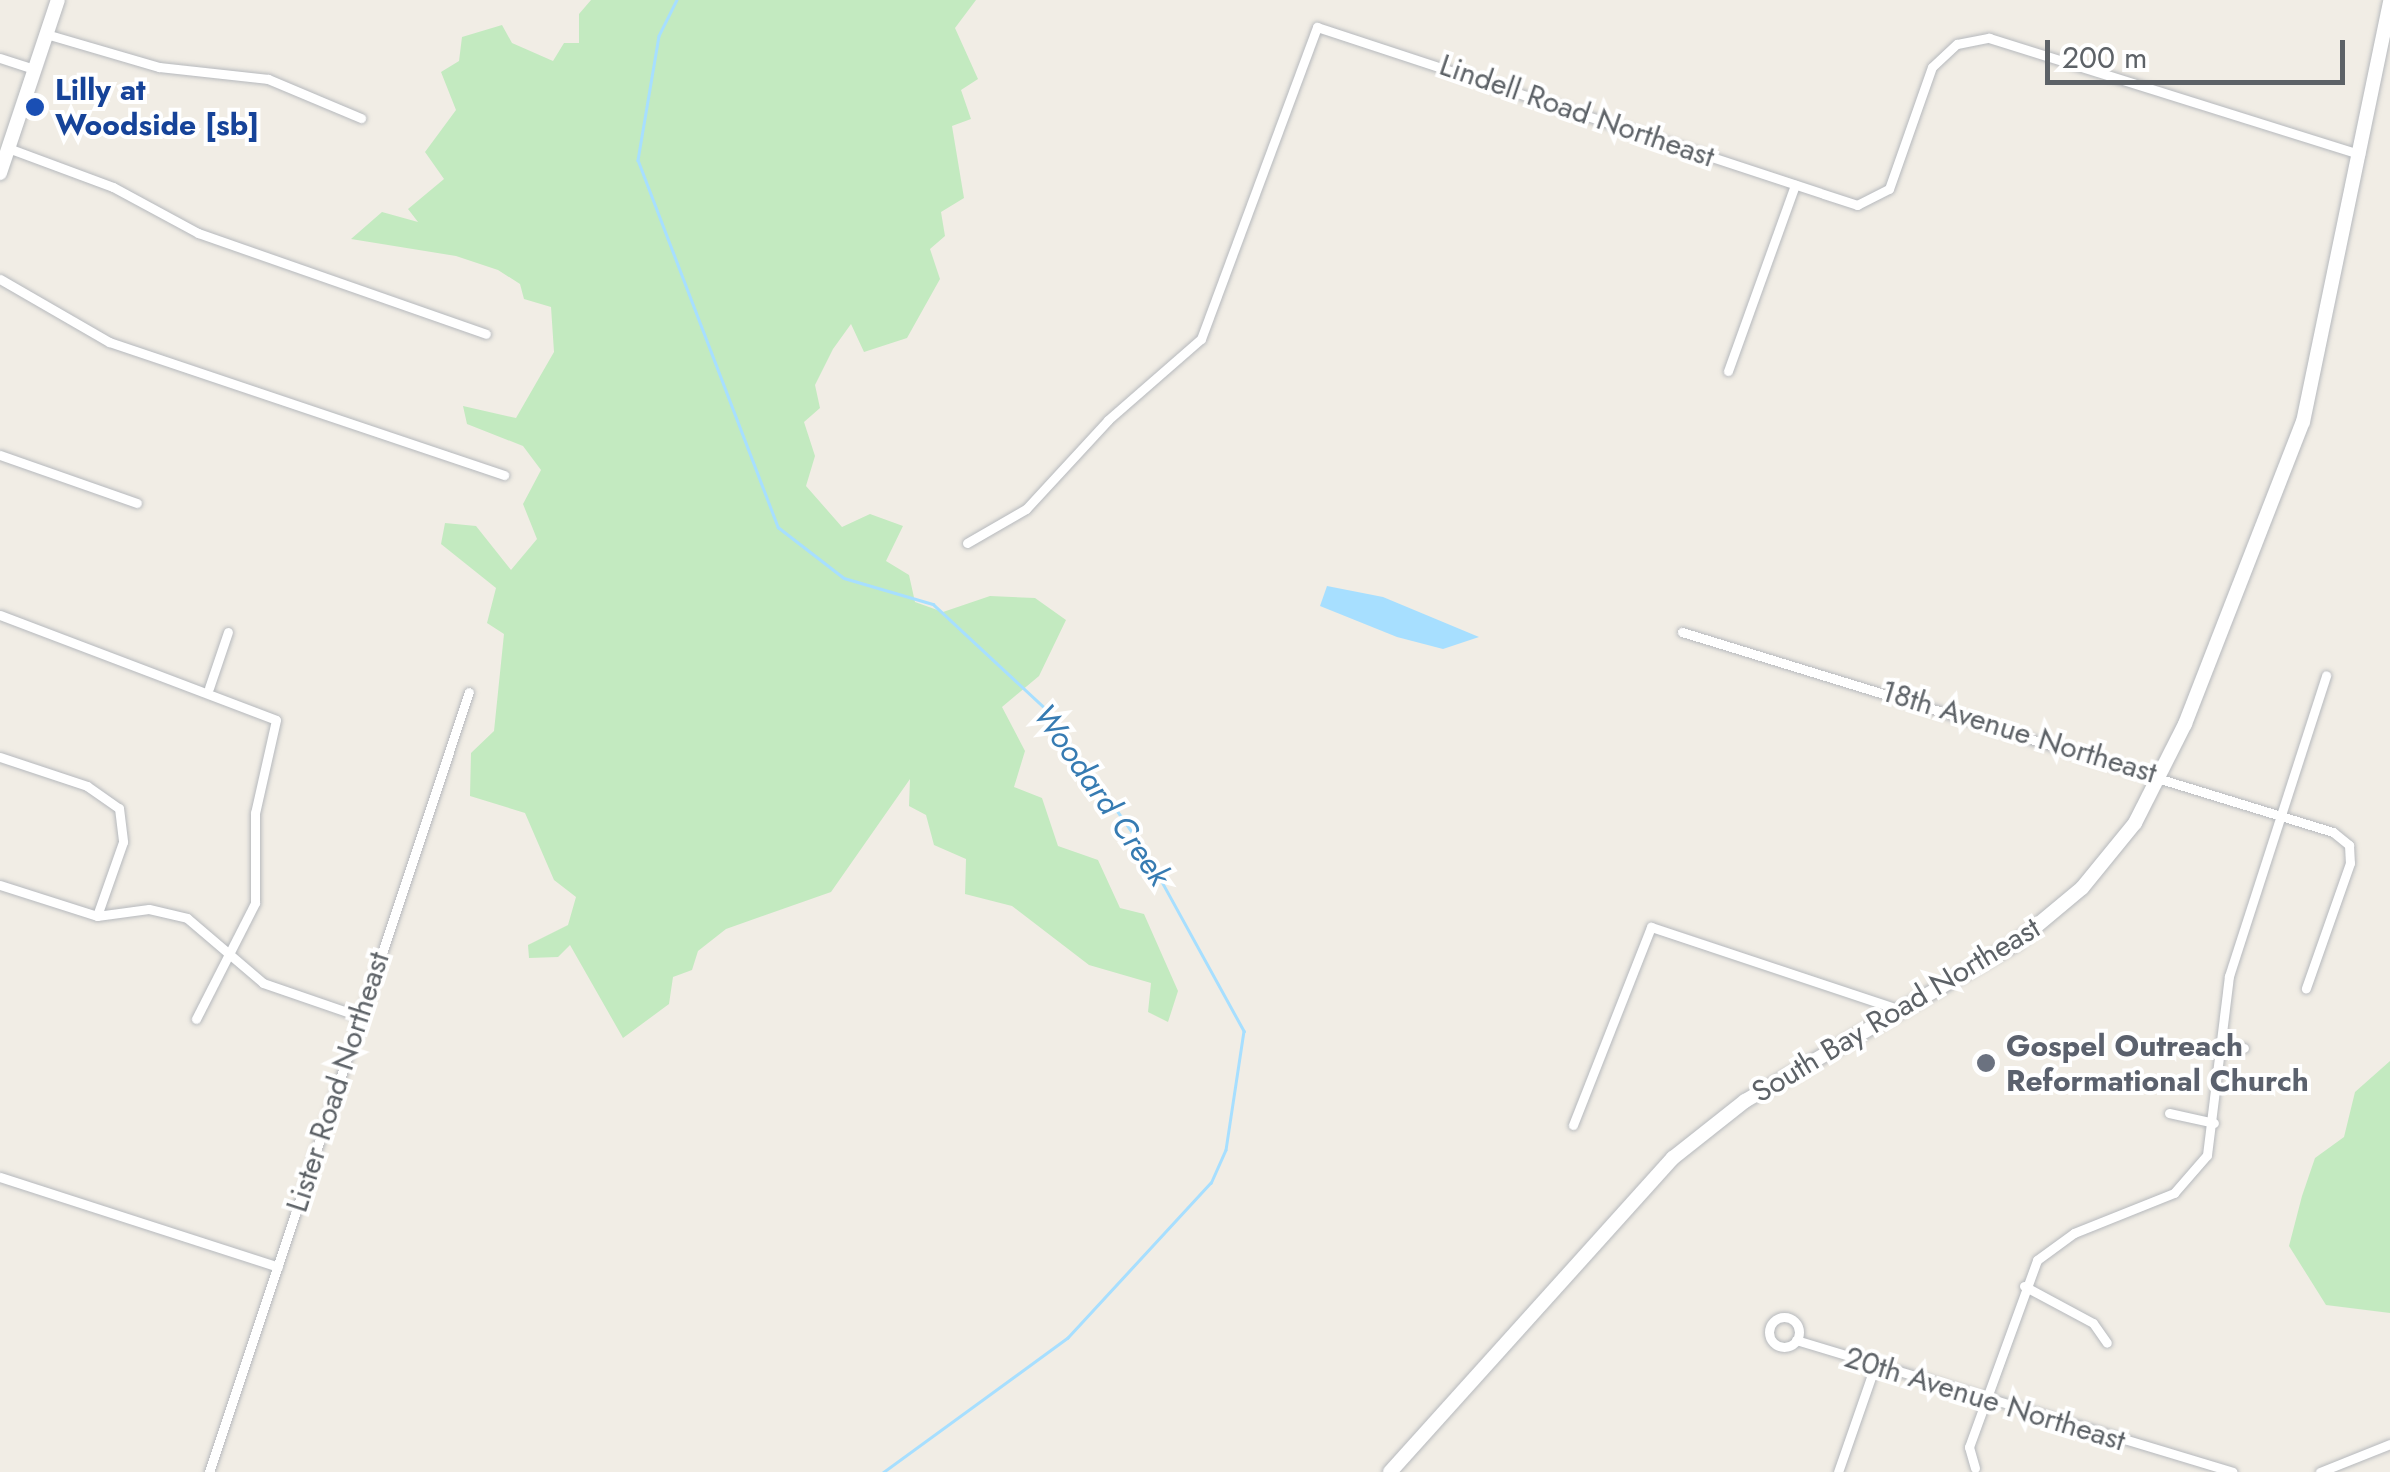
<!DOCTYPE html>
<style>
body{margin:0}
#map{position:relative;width:2390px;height:1472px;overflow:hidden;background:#f1ede5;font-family:Jost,sans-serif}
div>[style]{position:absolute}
.green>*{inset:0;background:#c3eac0}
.water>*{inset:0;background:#a7dfff}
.stream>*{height:2.5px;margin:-1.25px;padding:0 1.25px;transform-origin:1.25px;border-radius:1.25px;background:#a7dfff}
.roads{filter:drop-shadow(0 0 2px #b6b9bd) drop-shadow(0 0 2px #b6b9bd)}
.street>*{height:9px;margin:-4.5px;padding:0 4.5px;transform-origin:4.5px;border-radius:4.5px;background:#fff}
.street>.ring{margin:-4.5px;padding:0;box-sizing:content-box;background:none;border:9px solid #fff;border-radius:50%}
.secondary>*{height:14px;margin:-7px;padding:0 7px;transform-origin:7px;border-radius:7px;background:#fff}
.dots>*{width:28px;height:28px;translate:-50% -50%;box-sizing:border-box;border:5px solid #fff;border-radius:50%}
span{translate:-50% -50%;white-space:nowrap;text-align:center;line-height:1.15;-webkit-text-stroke:8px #fff;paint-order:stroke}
.transit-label{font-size:30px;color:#164399;font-weight:700}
.left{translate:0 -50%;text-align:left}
.street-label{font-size:30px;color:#5d6267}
.worship-label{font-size:30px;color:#5b616d;font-weight:700}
.water-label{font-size:32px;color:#367bb2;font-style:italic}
.scale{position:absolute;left:2045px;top:40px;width:300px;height:45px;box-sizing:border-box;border:5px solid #5d6267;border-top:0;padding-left:12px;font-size:30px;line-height:35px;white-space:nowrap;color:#5d6267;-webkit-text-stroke:8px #fff;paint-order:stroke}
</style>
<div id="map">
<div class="green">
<div style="clip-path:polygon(591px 0,976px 0,955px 28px,978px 79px,961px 90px,971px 119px,952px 126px,964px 198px,941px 212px,945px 236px,930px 249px,940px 279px,907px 338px,864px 352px,851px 324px,833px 349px,815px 385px,820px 408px,804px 422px,815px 456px,806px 486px,842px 527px,870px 514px,903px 526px,886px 561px,909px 575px,915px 602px,943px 612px,990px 596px,1035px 598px,1066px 620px,1039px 676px,1002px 707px,1025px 751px,1014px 787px,1042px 798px,1058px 846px,1098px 860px,1120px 908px,1144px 914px,1178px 991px,1168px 1022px,1148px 1012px,1151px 983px,1089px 965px,1012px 906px,965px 894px,966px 859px,934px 845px,926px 815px,909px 806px,910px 779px,831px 892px,726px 929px,698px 951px,692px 970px,673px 977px,669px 1004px,623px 1038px,570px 945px,558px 957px,529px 958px,528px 945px,568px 925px,576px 897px,554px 880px,525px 813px,470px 796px,471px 753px,494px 731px,504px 634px,487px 623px,496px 588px,441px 544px,445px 523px,476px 526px,511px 570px,537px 539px,523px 504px,541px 470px,523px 446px,467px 424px,463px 406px,516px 418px,554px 352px,551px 307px,524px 299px,520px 284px,498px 270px,456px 256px,351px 239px,382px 212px,418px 222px,408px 209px,444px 179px,425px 152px,456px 110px,441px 72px,459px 61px,462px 37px,502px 25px,512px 43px,553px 61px,564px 43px,579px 43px,579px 14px)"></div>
<div style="clip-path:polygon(2390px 1061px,2390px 1313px,2326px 1305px,2289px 1246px,2302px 1196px,2315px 1158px,2344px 1137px,2355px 1092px)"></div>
</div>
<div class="water">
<div style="clip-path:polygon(1327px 586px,1383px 597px,1479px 637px,1443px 649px,1397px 637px,1320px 606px)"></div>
</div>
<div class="stream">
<div style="left:677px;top:0;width:40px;rotate:116.6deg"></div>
<div style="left:659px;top:36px;width:126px;rotate:99.6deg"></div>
<div style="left:638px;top:160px;width:393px;rotate:69.1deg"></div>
<div style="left:778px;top:527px;width:83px;rotate:37.7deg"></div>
<div style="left:844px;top:578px;width:93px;rotate:16.3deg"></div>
<div style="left:933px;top:604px;width:154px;rotate:42.9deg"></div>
<div style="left:1046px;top:709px;width:171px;rotate:55deg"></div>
<div style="left:1144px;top:849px;width:208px;rotate:61.2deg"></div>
<div style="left:1244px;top:1031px;width:120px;rotate:98.6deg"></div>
<div style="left:1226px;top:1150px;width:36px;rotate:114deg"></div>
<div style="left:1211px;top:1183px;width:211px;rotate:132.7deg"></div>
<div style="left:1068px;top:1338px;width:228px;rotate:143.9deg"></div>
</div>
<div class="roads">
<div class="street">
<div style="left:46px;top:34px;width:118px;rotate:16.3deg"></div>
<div style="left:159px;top:67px;width:110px;rotate:6.3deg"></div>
<div style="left:268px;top:79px;width:101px;rotate:22.8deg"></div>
<div style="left:0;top:58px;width:36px;rotate:18deg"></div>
<div style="left:8px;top:148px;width:112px;rotate:20.4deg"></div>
<div style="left:113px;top:187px;width:97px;rotate:28.4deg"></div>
<div style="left:198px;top:233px;width:305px;rotate:19.3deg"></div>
<div style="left:0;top:279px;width:126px;rotate:30deg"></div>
<div style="left:109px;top:342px;width:417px;rotate:18.6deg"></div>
<div style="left:1728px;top:371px;width:198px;rotate:-70.2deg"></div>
<div style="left:0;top:455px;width:145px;rotate:19.3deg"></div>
<div style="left:967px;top:543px;width:68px;rotate:-30deg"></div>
<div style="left:1026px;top:509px;width:121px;rotate:-47.3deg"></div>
<div style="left:1108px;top:420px;width:123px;rotate:-41.1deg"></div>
<div style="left:1201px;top:339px;width:333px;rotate:-69.6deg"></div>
<div style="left:1317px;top:27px;width:569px;rotate:18.24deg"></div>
<div style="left:1857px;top:205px;width:36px;rotate:-27deg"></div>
<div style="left:1889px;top:189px;width:129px;rotate:-70.6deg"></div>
<div style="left:1932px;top:67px;width:34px;rotate:-43deg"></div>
<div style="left:1957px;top:44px;width:33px;rotate:-11deg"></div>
<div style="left:1989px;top:38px;width:389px;rotate:17.4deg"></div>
<div style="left:0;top:615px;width:295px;rotate:20.8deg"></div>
<div style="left:276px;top:720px;width:95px;rotate:102.7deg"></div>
<div style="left:255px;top:813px;width:90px;rotate:90deg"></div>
<div style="left:255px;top:903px;width:130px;rotate:117deg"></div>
<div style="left:1682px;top:632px;width:681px;rotate:17.08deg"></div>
<div style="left:2333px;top:832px;width:21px;rotate:39deg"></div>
<div style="left:2349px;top:845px;width:18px;rotate:87deg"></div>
<div style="left:2350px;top:863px;width:133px;rotate:109.4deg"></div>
<div style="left:209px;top:688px;width:59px;rotate:-71.3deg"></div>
<div style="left:0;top:757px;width:92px;rotate:18.4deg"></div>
<div style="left:87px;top:786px;width:39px;rotate:35deg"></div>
<div style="left:119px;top:808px;width:34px;rotate:83deg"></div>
<div style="left:123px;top:842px;width:78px;rotate:109.4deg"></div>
<div style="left:0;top:885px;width:102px;rotate:17.7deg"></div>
<div style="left:97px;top:916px;width:52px;rotate:-7.7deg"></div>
<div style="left:149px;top:909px;width:39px;rotate:13deg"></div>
<div style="left:187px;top:918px;width:100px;rotate:40.5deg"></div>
<div style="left:263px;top:983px;width:102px;rotate:19deg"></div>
<div style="left:2222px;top:1046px;width:22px;rotate:5deg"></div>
<div style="left:2169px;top:1113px;width:46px;rotate:12.5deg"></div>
<div style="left:1573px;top:1125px;width:213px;rotate:-68.5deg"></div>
<div style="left:1651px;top:927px;width:262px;rotate:18.4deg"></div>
<div style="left:0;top:1177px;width:292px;rotate:17.9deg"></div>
<div style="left:2024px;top:1286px;width:78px;rotate:28.2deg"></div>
<div style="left:2093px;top:1323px;width:24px;rotate:55deg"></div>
<div class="ring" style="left:1769px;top:1317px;width:21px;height:21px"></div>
<div style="left:1796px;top:1340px;width:456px;rotate:16.8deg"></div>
<div style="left:1975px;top:1468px;width:22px;rotate:-106deg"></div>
<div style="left:1969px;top:1447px;width:199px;rotate:-70deg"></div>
<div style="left:2037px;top:1260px;width:46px;rotate:-36.1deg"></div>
<div style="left:2074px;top:1233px;width:108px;rotate:-21.8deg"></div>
<div style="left:2174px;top:1193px;width:50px;rotate:-49deg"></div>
<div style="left:2207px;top:1155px;width:180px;rotate:-83deg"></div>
<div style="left:2229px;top:976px;width:316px;rotate:-72.1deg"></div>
<div style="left:209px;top:1472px;width:822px;rotate:-71.57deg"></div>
<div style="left:1838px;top:1472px;width:112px;rotate:-70.8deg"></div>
<div style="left:2320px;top:1472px;width:75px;rotate:-21.8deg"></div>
</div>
<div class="secondary">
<div style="left:0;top:173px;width:182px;rotate:-71.5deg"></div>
<div style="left:1390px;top:1472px;width:423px;rotate:-48deg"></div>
<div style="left:1673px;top:1158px;width:92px;rotate:-38.4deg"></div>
<div style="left:1745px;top:1101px;width:314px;rotate:-30.2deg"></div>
<div style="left:2016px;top:943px;width:86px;rotate:-39.8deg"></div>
<div style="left:2082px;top:888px;width:84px;rotate:-50.8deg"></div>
<div style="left:2135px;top:823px;width:111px;rotate:-63.2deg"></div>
<div style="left:2185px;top:724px;width:324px;rotate:-68.7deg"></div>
<div style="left:2303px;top:422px;width:429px;rotate:-78.3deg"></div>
</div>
</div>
<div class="dots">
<div style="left:35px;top:107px;background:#1a4fb4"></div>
<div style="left:1986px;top:1063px;background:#6b7280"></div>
</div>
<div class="transit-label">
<span class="left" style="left:55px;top:107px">Lilly at<br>Woodside [sb]</span>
</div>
<div class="street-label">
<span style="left:1577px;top:111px;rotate:19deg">Lindell Road Northeast</span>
<span style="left:2019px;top:732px;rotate:17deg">18th Avenue Northeast</span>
<span style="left:1896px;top:1010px;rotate:-31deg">South Bay Road Northeast</span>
<span style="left:338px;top:1082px;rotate:-72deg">Lister Road Northeast</span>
<span style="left:1985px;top:1399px;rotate:17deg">20th Avenue Northeast</span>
</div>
<div class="worship-label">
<span class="left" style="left:2006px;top:1063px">Gospel Outreach<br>Reformational Church</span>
</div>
<div class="water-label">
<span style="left:1102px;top:795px;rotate:55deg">Woodard Creek</span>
</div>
<div class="scale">200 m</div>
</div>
